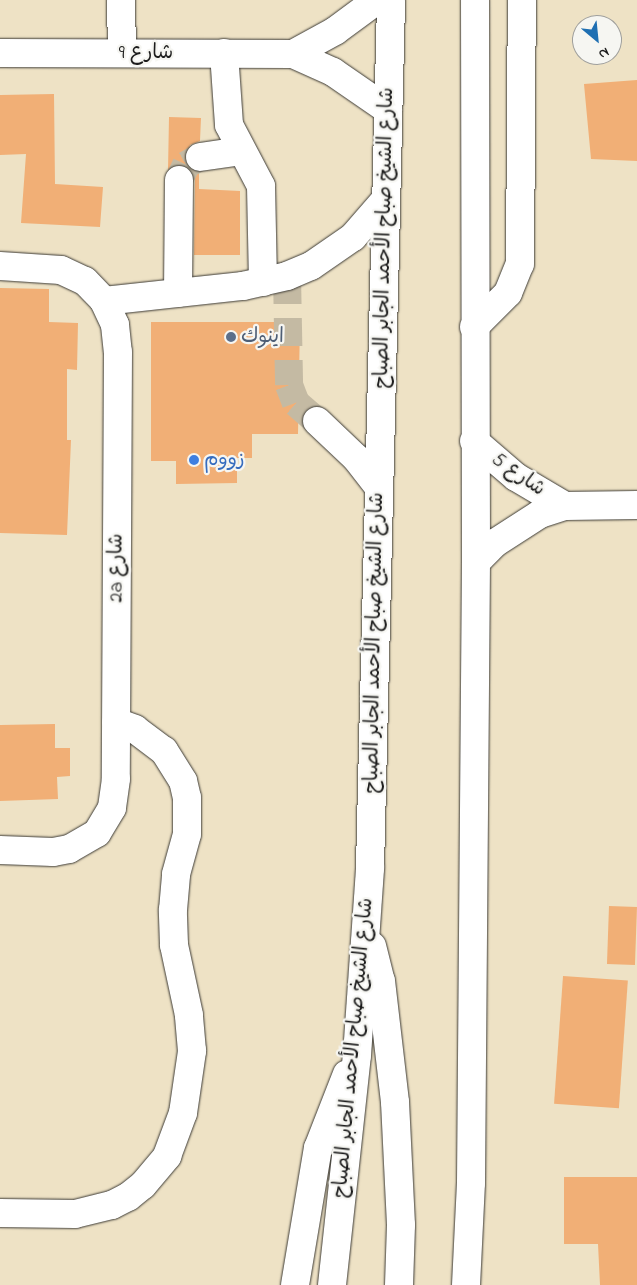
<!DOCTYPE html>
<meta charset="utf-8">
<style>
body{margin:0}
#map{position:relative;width:637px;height:1285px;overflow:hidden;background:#eee2c5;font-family:"Indie Flower","Playpen Sans Arabic",sans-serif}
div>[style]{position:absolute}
.building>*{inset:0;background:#f1af76;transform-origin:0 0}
.minor-tunnel>*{height:28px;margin-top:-14px;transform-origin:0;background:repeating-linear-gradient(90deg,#c4baa3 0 28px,transparent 0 42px)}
.roads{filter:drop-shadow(0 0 1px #3c3a35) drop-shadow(0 0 1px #3c3a35)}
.minor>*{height:28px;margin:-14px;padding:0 14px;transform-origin:14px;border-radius:14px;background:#fff}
.major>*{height:28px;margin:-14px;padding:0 14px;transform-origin:14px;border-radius:14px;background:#fff}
.dots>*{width:14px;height:14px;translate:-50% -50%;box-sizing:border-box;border:2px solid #f6f6f2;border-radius:50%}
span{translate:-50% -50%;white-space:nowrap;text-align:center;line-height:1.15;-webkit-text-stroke:4.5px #f6f6f2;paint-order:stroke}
.street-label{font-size:20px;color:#1c1c1c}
.service-label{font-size:20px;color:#4e5e75}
.left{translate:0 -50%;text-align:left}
.shop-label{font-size:20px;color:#366cbe}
.north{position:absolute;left:572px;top:15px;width:50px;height:50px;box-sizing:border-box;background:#f6f6f2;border:1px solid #9f9f9c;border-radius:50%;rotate:152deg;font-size:14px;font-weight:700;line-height:20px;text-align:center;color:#1c1c1c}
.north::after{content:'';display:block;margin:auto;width:18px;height:22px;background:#1f6fb2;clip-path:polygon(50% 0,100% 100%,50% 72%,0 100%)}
</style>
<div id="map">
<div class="building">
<div style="clip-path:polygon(637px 80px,637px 161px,591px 159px,584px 84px)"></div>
<div style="clip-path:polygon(54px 94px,55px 184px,103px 187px,100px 227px,21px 223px,26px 154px,0 155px,0 95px)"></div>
<div style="clip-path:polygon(169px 117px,201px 118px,200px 141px,190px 145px,185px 159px,188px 167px,199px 172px,199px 189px,240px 191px,240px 255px,194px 255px,195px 180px,186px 166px,179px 164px,168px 170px)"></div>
<div style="clip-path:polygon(0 288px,49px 289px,49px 322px,78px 323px,77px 370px,67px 369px,67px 440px,71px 440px,67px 535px,0 533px)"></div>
<div style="clip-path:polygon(151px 322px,300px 322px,298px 434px,252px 434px,252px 458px,237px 458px,237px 483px,176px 484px,176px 461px,151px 461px)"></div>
<div style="clip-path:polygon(55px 724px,55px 748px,70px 748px,70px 776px,57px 777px,58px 799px,0 801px,0 725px)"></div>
<div style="left:609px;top:906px;width:28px;height:58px;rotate:2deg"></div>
<div style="left:563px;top:976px;width:65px;height:128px;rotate:4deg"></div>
<div style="clip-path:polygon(564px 1177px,637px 1177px,637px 1285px,600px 1285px,598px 1244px,564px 1244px)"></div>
</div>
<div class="minor-tunnel">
<div style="left:179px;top:180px;width:17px;rotate:-65deg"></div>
<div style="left:186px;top:165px;width:16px;rotate:-30deg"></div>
<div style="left:287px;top:276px;width:109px;rotate:88.9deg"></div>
<div style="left:289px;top:385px;width:19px;rotate:69deg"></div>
<div style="left:296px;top:403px;width:28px;rotate:41deg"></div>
</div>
<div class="roads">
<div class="minor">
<div style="left:121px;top:0;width:53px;rotate:88.9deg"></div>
<div style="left:0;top:53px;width:293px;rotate:0.2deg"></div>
<div style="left:293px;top:54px;width:44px;rotate:24.2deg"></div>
<div style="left:333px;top:72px;width:67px;rotate:34.6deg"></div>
<div style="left:224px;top:53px;width:72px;rotate:86deg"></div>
<div style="left:229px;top:125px;width:69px;rotate:62.3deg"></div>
<div style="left:261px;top:186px;width:96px;rotate:88.8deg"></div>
<div style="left:293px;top:54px;width:48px;rotate:-28.7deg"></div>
<div style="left:335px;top:31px;width:52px;rotate:-36.4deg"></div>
<div style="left:200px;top:157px;width:41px;rotate:-8.3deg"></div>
<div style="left:0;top:266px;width:61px;rotate:3.8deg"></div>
<div style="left:61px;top:270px;width:26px;rotate:25deg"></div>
<div style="left:85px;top:281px;width:28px;rotate:46deg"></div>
<div style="left:104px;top:301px;width:26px;rotate:65deg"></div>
<div style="left:115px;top:325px;width:27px;rotate:84deg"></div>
<div style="left:118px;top:352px;width:427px;rotate:90.3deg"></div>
<div style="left:116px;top:779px;width:29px;rotate:98deg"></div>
<div style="left:112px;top:808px;width:29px;rotate:121deg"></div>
<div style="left:97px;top:833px;width:32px;rotate:150deg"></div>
<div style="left:69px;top:849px;width:16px;rotate:169deg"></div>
<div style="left:53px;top:852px;width:53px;rotate:-177.8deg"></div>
<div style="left:178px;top:293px;width:113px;rotate:-89.5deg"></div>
<div style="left:104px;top:301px;width:140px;rotate:-6.2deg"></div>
<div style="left:243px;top:286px;width:45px;rotate:-12.8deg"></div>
<div style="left:287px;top:276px;width:26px;rotate:-23deg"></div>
<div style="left:311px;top:266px;width:51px;rotate:-34.6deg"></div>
<div style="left:353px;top:237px;width:50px;rotate:-49deg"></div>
<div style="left:474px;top:327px;width:48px;rotate:-45deg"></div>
<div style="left:508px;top:293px;width:31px;rotate:-68deg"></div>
<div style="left:520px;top:264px;width:264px;rotate:-89.6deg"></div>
<div style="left:317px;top:421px;width:54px;rotate:43.5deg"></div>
<div style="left:356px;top:458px;width:36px;rotate:52deg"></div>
<div style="left:474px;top:441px;width:55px;rotate:40.6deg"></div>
<div style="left:516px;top:477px;width:57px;rotate:30.6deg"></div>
<div style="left:476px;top:562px;width:27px;rotate:-45deg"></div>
<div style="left:495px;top:543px;width:54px;rotate:-32.8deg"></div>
<div style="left:540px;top:514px;width:26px;rotate:-18deg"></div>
<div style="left:565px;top:506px;width:72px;rotate:-0.8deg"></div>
<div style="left:0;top:1213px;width:75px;rotate:0.8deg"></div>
<div style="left:75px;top:1214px;width:38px;rotate:-14deg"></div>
<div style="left:112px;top:1205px;width:18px;rotate:-27deg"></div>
<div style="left:128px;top:1197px;width:19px;rotate:-39deg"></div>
<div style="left:143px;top:1185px;width:38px;rotate:-50deg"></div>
<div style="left:167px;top:1156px;width:46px;rotate:-69.6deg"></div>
<div style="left:183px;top:1113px;width:63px;rotate:-81.7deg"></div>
<div style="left:192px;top:1051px;width:36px;rotate:-95deg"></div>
<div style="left:189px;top:1015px;width:72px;rotate:-102.1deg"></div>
<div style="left:174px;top:945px;width:35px;rotate:-92deg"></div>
<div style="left:173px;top:910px;width:36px;rotate:-85deg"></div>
<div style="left:176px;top:874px;width:41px;rotate:-74.6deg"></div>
<div style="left:187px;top:834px;width:36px;rotate:-90deg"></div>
<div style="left:187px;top:798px;width:17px;rotate:-103deg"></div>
<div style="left:183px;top:781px;width:36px;rotate:-122deg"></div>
<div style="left:164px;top:751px;width:36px;rotate:-143deg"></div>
<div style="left:135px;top:729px;width:20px;rotate:-160deg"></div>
</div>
<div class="major">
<div style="left:372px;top:946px;width:36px;rotate:76deg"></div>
<div style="left:381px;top:981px;width:122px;rotate:83.4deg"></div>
<div style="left:395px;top:1102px;width:123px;rotate:87.2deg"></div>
<div style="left:401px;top:1225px;width:60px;rotate:91.9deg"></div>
<div style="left:295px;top:1285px;width:139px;rotate:-80.5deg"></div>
<div style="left:318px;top:1148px;width:79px;rotate:-68.6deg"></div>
<div style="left:332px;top:1285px;width:231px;rotate:-83.8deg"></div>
<div style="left:357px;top:1055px;width:187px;rotate:-86deg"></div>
<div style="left:370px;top:868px;width:868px;rotate:-88.61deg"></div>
<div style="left:466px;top:1285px;width:102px;rotate:-87.2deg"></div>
<div style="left:471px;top:1183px;width:621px;rotate:-89.54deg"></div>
<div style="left:476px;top:562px;width:562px;rotate:-90.1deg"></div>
</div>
</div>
<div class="dots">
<div style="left:231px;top:337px;background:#5c6f8a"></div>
<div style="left:194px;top:460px;background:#3f7fe0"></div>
</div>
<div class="street-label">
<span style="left:146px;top:53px">شارع 9</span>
<span style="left:385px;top:238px;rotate:-89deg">شارع الشيخ صباح الأحمد الجابر الصباح</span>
<span style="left:518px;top:475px;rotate:35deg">شارع 5</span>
<span style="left:117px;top:568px;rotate:-90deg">2a شارع</span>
<span style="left:375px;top:643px;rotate:-89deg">شارع الشيخ صباح الأحمد الجابر الصباح</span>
<span style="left:354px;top:1048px;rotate:-85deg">شارع الشيخ صباح الأحمد الجابر الصباح</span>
</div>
<div class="service-label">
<span class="left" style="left:241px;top:337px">اينوك</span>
</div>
<div class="shop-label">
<span class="left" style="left:204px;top:460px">زووم</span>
</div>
<div class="north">N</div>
</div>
